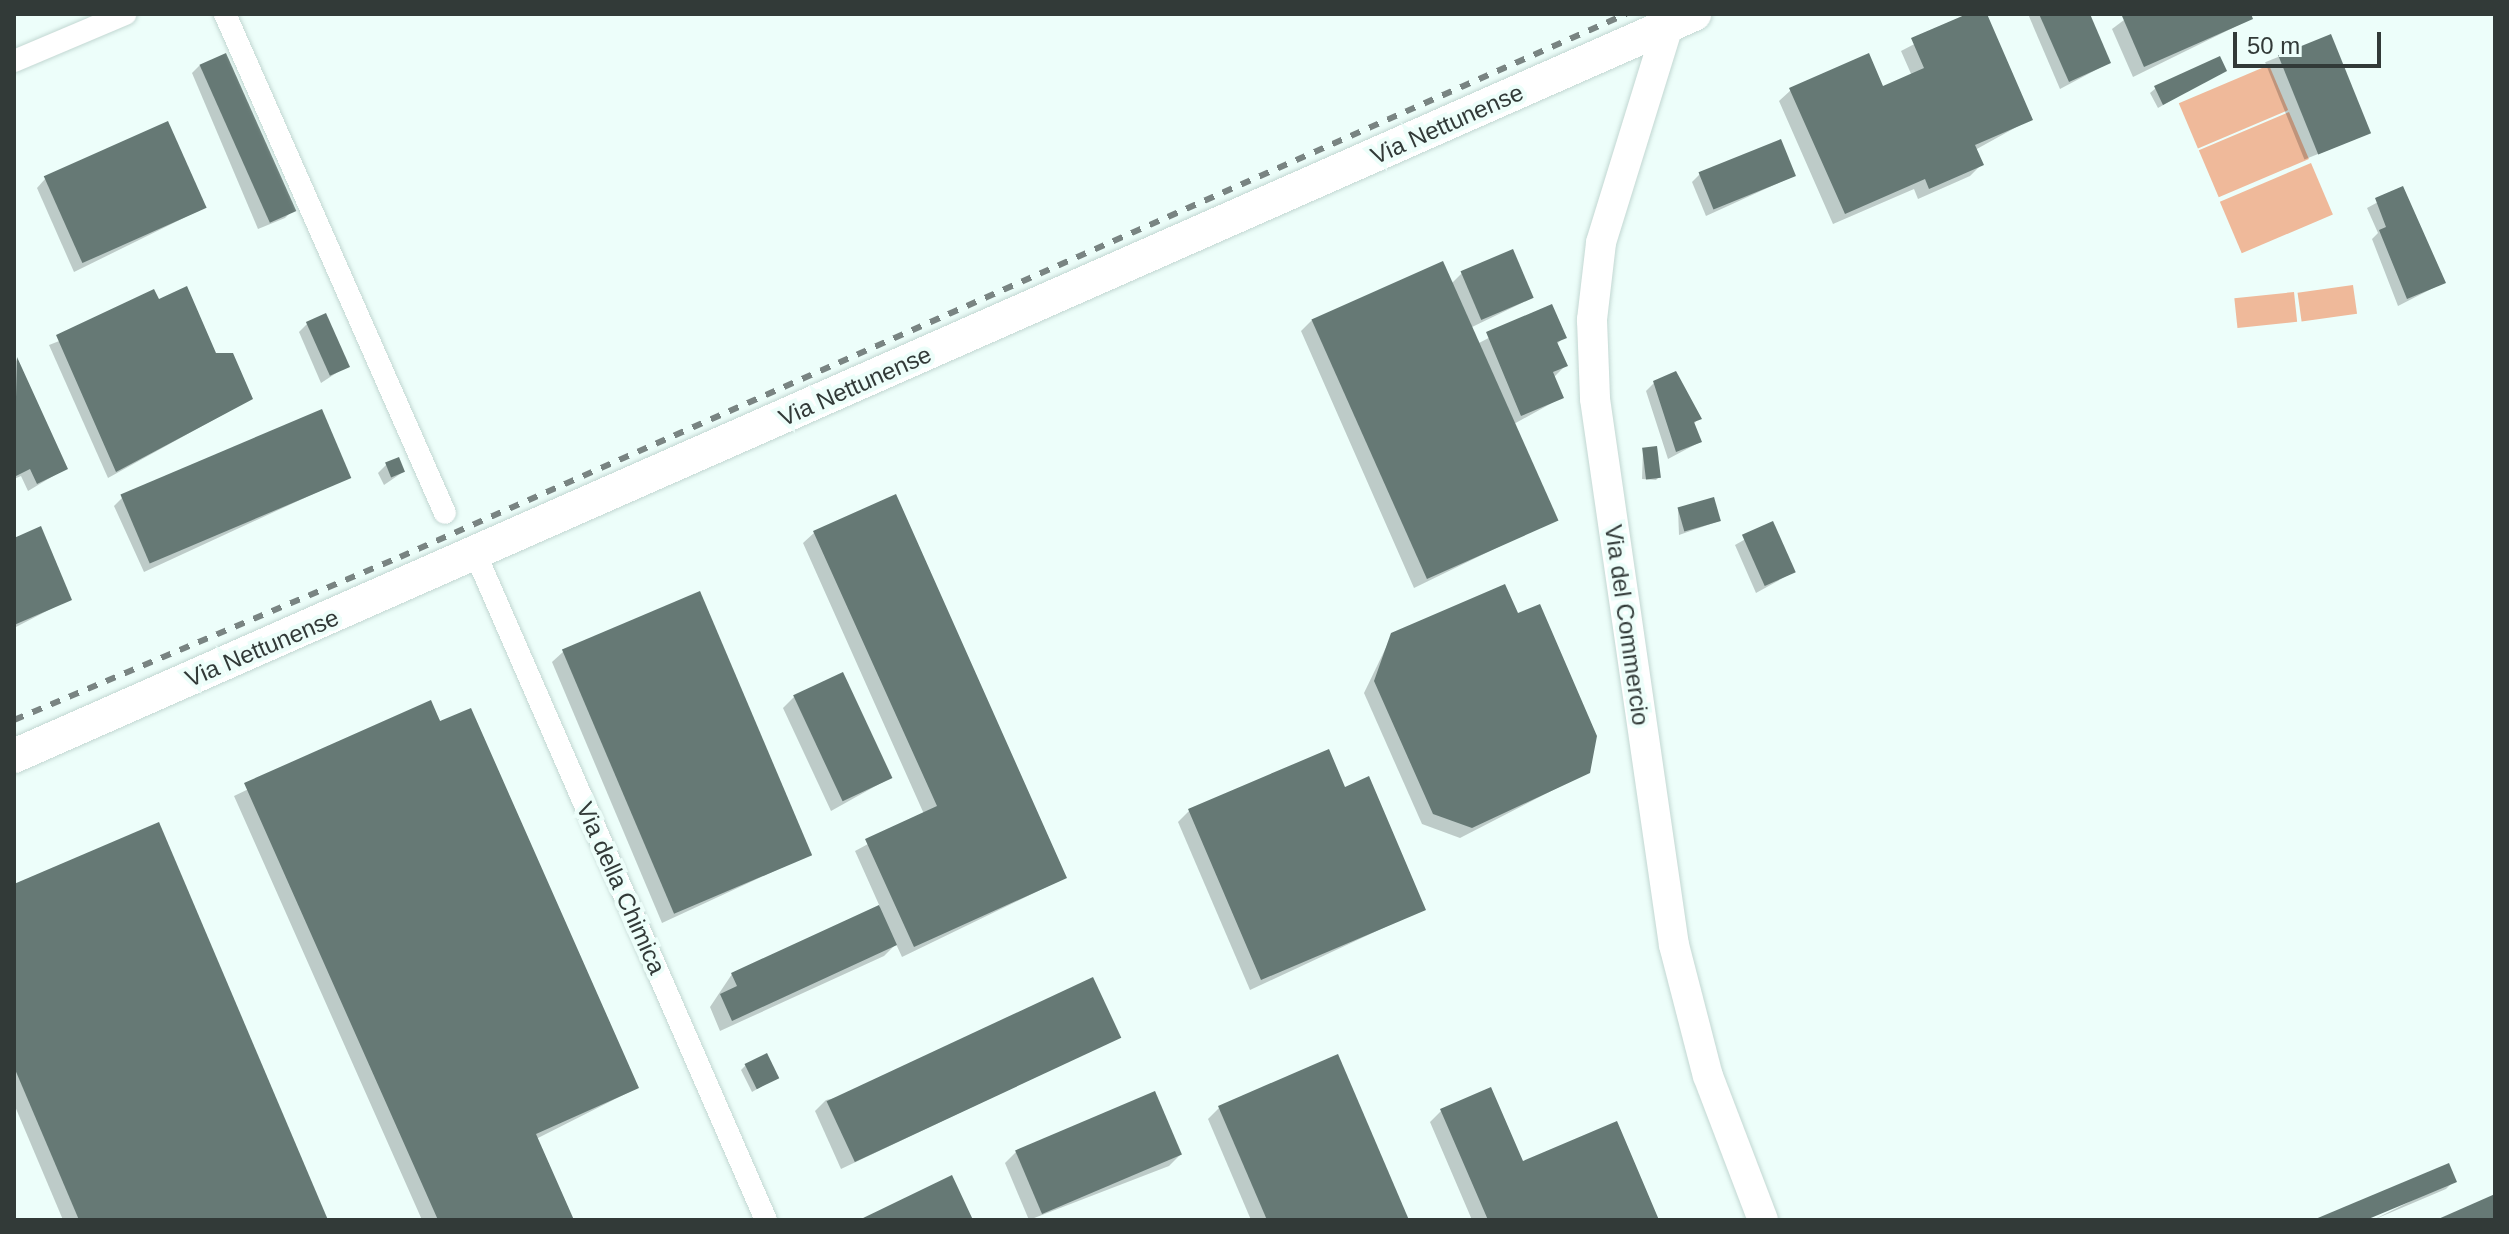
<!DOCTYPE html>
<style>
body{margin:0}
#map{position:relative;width:2509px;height:1234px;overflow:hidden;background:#edfefa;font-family:Helvetica,sans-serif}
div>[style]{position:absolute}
.green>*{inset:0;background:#efb99a;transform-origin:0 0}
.shadow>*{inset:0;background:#0003;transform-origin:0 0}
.building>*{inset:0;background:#667975;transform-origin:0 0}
.roads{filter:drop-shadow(0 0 2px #c2d7d2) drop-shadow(0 0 2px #c2d7d2)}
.street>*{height:22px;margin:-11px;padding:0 11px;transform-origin:11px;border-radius:11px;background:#fff}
.secondary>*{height:30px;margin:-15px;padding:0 15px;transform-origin:15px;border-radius:15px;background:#fff}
.primary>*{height:34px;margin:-17px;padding:0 17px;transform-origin:17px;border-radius:17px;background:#fff}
.rail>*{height:6px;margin-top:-3px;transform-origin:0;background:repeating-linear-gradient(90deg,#798482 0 10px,transparent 0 20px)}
span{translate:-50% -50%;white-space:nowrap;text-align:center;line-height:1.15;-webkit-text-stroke:8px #edfefa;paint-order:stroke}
.street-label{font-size:24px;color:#323a38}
.frame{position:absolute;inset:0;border:16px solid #323a38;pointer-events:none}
.scale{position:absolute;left:2233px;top:32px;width:148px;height:36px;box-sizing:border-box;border:4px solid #323a38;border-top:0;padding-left:10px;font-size:24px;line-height:28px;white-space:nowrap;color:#323a38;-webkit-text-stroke:6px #edfefa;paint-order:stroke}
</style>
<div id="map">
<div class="green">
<div style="left:2269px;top:65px;width:49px;height:98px;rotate:67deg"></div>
<div style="left:2289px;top:112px;width:51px;height:98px;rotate:67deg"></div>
<div style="left:2311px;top:163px;width:56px;height:99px;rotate:67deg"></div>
<div style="left:2353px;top:285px;width:29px;height:56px;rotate:82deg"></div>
<div style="left:2294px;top:292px;width:30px;height:60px;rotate:84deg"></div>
</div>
<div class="shadow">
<div style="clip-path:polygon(1972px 14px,1985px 14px,2031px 119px,1975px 150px,1981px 165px,1970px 176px,1918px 199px,1914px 189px,1833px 224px,1779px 101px,1791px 90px,1882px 89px,1912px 76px,1901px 51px)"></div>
<div style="clip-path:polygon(2028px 14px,2087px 14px,2109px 63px,2060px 89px)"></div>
<div style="clip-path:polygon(2132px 14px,2249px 14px,2251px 19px,2133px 77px,2112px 29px)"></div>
<div style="left:2330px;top:36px;width:105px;height:70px;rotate:68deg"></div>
<div style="clip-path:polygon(200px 65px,293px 210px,285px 218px,258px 229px,192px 73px)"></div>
<div style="clip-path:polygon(2224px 70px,2158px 108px,2150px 93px,2156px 88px)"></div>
<div style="clip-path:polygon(1700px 174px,1794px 176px,1706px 216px,1692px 182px)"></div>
<div style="clip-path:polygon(45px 179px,204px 208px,74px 272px,37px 188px)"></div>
<div style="clip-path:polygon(2402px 189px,2443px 283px,2398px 306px,2372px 239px,2378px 233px,2367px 208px)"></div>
<div style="clip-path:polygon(1462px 273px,1532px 298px,1470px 328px,1477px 344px,1551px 306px,1564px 337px,1556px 345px,1565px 366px,1553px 378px,1561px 398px,1512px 425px,1554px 520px,1414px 588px,1301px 331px,1313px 319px,1451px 284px)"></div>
<div style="clip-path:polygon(159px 302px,251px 399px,108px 478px,49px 345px)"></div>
<div style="clip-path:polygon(307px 324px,347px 366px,321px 383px,299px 332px)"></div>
<div style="clip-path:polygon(16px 359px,65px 469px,28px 491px,21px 476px,14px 479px)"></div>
<div style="clip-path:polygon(1654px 383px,1699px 418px,1693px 425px,1700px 442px,1668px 459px,1646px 391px)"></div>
<div style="clip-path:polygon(1643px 450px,1659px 477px,1656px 480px,1642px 479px)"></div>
<div style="clip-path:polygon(387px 464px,403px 472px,384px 485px,378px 473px)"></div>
<div style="clip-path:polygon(350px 477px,144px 572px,114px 506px,122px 498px)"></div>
<div style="clip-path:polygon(1678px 509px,1719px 521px,1679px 535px)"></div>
<div style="clip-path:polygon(1772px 524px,1794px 572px,1756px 593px,1735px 545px)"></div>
<div style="clip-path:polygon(815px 532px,1065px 878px,902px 957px,896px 944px,884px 956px,720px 1031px,710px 1007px,732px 974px,880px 907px,855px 851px,924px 814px,803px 543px)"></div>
<div style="clip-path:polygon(14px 540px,70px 599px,14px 628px)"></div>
<div style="clip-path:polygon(1392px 635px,1588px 772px,1460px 838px,1422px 824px,1364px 693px)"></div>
<div style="clip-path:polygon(564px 651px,809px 855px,662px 923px,552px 662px)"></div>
<div style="clip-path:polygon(794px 697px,890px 778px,831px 811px,783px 708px)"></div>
<div style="clip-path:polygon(430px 702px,637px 1088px,536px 1139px,572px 1220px,422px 1220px,234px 796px)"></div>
<div style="clip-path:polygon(1344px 789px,1424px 909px,1250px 990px,1178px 822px,1189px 811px)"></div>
<div style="clip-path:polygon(14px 886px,326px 1220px,63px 1220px,14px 1104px)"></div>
<div style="clip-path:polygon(1118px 1038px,841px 1169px,815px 1111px,826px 1100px)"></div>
<div style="clip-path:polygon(746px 1065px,776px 1078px,752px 1092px,741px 1070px)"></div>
<div style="clip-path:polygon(1219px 1108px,1407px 1220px,1251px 1220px,1208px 1119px)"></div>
<div style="clip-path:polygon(1441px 1111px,1522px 1164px,1657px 1220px,1472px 1220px,1430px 1122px)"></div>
<div style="clip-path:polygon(1016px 1152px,1180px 1155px,1169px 1166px,1029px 1220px,1005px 1163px)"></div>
<div style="clip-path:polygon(2454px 1181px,2446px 1189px,2373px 1220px,2447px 1183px,2360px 1220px,2318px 1220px)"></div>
</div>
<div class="building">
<div style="clip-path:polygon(1967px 14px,1987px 14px,2033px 120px,1975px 145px,1984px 165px,1929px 189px,1925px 179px,1845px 214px,1789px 88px,1869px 53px,1883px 86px,1924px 68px,1911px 38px)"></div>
<div style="clip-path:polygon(2039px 14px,2090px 14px,2111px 63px,2069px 82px)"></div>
<div style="clip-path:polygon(2251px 14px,2253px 19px,2144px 67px,2122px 16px)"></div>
<div style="left:2331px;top:34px;width:107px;height:57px;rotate:68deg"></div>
<div style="left:226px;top:53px;width:173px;height:29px;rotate:66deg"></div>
<div style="clip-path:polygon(2220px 56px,2227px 71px,2163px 105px,2154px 86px)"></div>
<div style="left:168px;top:121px;width:95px;height:136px;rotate:66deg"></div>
<div style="left:1781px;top:139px;width:40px;height:89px;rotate:68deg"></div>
<div style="clip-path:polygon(2403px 186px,2446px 283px,2407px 299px,2379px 230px,2386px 227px,2375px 198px)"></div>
<div style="left:1513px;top:249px;width:53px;height:57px;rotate:67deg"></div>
<div style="left:1443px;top:261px;width:284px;height:144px;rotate:66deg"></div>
<div style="clip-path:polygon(187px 286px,216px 353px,233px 353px,253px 399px,116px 472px,56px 335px,154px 289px,159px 299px)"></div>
<div style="clip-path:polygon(1552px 304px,1567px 338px,1557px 342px,1568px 366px,1553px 372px,1564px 398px,1521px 416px,1486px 332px)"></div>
<div style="left:326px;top:313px;width:59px;height:22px;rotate:66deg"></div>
<div style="clip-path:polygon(17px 357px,68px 469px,37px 484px,30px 469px,14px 477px)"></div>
<div style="clip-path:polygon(1676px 371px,1702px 419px,1694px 422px,1702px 442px,1676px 452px,1653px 381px)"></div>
<div style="left:322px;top:409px;width:75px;height:219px;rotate:67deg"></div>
<div style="left:1657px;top:446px;width:32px;height:15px;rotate:83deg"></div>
<div style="left:399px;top:457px;width:16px;height:15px;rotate:68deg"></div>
<div style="clip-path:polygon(896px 494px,1067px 878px,914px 947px,865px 839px,937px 806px,813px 531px)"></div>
<div style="left:1714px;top:497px;width:25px;height:38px;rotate:74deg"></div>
<div style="left:1773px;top:521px;width:56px;height:34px;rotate:66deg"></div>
<div style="clip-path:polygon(41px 526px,72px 600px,14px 625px,14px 538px)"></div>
<div style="clip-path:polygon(1505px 584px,1518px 613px,1540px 604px,1597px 736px,1590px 773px,1472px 828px,1433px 814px,1374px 681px,1391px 633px)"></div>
<div style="left:700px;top:591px;width:287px;height:150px;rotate:67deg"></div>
<div style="left:843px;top:672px;width:117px;height:55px;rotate:65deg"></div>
<div style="clip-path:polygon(431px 700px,440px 721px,471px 708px,639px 1088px,536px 1134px,574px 1220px,438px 1220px,244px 783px)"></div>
<div style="clip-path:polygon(1329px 749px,1345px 787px,1369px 776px,1426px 910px,1261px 980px,1188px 809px)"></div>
<div style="clip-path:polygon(159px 822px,328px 1220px,79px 1220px,14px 1067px,14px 884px)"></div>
<div style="clip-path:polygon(879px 905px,897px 945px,732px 1021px,720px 994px,737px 986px,731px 973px)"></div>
<div style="left:1093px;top:977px;width:67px;height:294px;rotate:65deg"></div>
<div style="left:767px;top:1053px;width:28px;height:25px;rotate:64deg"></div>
<div style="clip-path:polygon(1338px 1054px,1409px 1220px,1267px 1220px,1218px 1106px)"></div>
<div style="clip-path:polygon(1491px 1087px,1523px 1161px,1617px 1121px,1659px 1220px,1488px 1220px,1440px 1109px)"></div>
<div style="left:1155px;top:1091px;width:69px;height:152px;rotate:67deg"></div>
<div style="clip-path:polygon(2449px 1163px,2457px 1182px,2366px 1220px,2313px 1220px)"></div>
<div style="clip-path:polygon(952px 1175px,973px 1220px,859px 1220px)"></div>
<div style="clip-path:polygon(2495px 1194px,2495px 1220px,2436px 1220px)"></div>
</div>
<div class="roads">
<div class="street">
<div style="left:225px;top:14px;width:545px;rotate:66.21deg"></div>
<div style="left:14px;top:61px;width:121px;rotate:-22.9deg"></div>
<div style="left:476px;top:555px;width:725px;rotate:66.44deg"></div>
</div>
<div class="secondary">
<div style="left:1668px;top:26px;width:227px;rotate:107.2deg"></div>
<div style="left:1601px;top:243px;width:78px;rotate:96.7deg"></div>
<div style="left:1592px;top:320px;width:79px;rotate:87.8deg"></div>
<div style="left:1595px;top:399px;width:552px;rotate:81.77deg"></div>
<div style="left:1674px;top:945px;width:135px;rotate:75.5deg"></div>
<div style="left:1708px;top:1076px;width:154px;rotate:69.1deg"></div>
</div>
<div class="primary">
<div style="left:14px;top:756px;width:1837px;rotate:-23.83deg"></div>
</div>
</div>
<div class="rail">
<div style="left:14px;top:720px;width:419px;rotate:-22.9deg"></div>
<div style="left:400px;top:557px;width:1341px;rotate:-23.89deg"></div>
</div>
<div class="street-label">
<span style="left:1447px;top:124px;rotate:-24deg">Via Nettunense</span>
<span style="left:855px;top:386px;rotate:-24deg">Via Nettunense</span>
<span style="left:1627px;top:625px;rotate:82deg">Via del Commercio</span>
<span style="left:262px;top:648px;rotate:-23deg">Via Nettunense</span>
<span style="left:621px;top:888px;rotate:66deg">Via della Chimica</span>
</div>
<div class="frame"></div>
<div class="scale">50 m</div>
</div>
